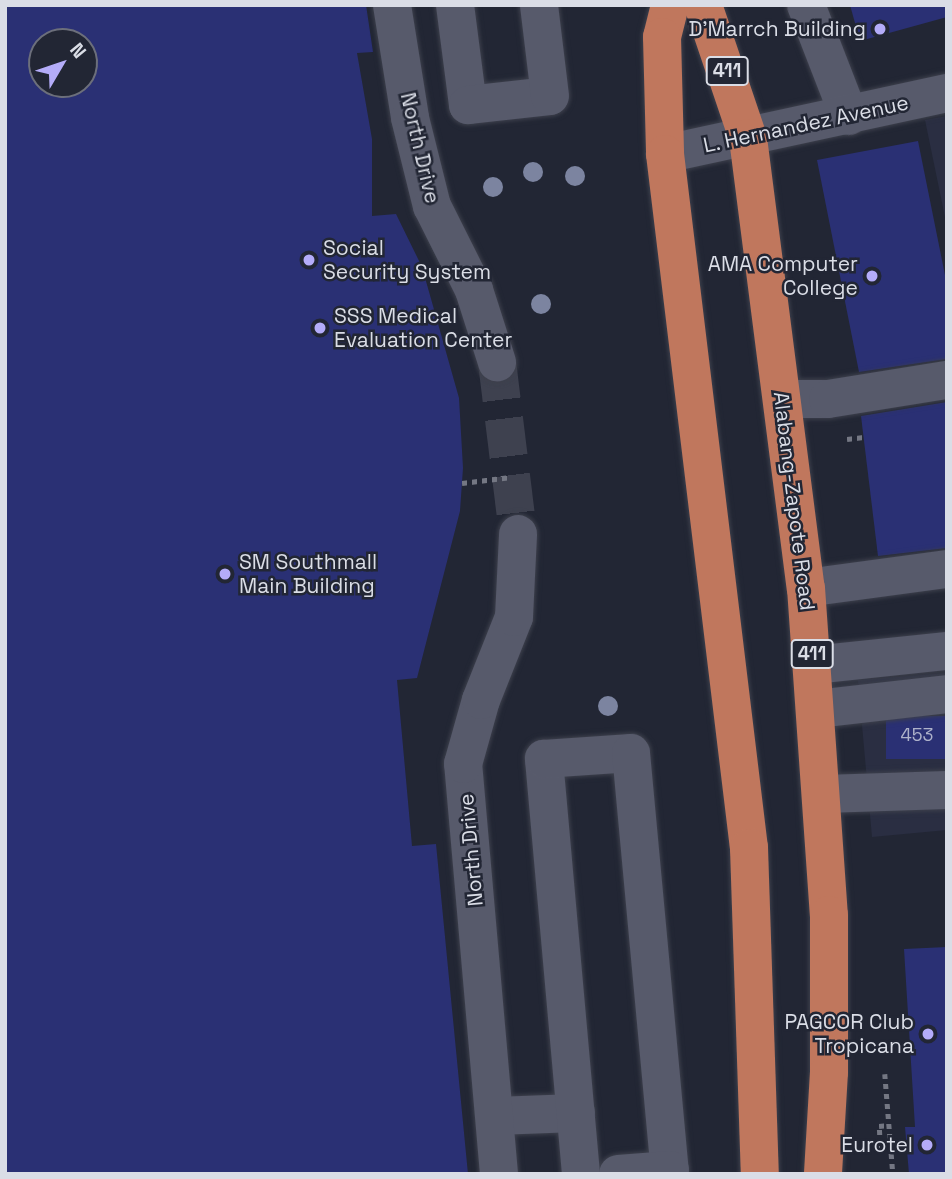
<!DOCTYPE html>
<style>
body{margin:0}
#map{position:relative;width:952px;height:1179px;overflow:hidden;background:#222634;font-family:"Space Grotesk",sans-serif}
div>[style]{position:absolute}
.built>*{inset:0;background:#2a2e42}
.building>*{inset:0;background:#2a3074;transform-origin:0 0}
.minor-tunnel>*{height:38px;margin-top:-19px;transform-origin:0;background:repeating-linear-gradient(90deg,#3e414f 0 38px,transparent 0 57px)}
.path>*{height:4.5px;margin-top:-2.25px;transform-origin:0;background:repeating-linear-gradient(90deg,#747783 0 5px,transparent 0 10px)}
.roads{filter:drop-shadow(0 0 2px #3d404c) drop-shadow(0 0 2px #3d404c)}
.minor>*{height:38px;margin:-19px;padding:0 19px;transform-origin:19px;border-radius:19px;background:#575a6b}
.highway>*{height:38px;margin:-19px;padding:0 19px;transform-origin:19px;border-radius:19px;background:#c0775d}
.trees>*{width:20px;height:20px;margin:-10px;border-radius:50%;background:#7c84a0}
.dots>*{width:19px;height:19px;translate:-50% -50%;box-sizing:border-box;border:4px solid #222634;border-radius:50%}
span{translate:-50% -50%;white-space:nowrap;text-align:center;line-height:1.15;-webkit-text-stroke:5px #222634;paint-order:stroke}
.number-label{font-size:18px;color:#aeb2ca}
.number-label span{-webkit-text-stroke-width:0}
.shield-label span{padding:2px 5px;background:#222634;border:2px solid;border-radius:5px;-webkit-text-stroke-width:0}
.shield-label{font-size:19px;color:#dadde6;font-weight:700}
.poi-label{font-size:21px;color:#dadde6}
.right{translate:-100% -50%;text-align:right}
.left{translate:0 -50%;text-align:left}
.street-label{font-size:21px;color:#dadde6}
.frame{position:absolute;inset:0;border:7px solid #dadde6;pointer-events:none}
.north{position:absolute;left:28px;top:28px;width:70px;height:70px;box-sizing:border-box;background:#222634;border:2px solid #6c6f7b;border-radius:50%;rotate:51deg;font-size:19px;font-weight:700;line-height:28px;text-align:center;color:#dadde6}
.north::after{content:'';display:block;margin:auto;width:24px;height:32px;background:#b4acf9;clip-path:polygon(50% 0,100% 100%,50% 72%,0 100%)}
</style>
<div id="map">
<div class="built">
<div style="clip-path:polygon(947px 116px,947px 227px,925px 120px)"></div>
<div style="clip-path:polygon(947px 673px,947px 830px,872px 837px,858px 680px)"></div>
</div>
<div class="building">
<div style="clip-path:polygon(evenodd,5px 5px,366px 5px,373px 52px,357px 53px,372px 139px,372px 216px,396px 214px,422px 267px,459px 398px,463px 468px,460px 511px,417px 678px,397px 680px,412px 846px,436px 844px,468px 1174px,5px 1174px,5px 5px,42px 42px,84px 42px,84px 84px,42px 84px,42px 42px)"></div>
<div style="clip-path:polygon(850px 5px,947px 5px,947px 17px,860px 41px)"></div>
<div style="clip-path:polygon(918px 141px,947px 285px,947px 359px,859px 372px,817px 160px)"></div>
<div style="clip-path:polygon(947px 402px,947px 548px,878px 556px,861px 416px)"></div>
<div style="left:947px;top:716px;width:43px;height:61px;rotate:90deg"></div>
<div style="clip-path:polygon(947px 947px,947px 1174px,909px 1174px,905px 1127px,915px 1127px,904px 949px)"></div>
</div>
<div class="minor-tunnel">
<div style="left:497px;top:362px;width:173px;rotate:83deg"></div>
</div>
<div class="path">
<div style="left:847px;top:439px;width:17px;rotate:-7deg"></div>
<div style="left:462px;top:483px;width:49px;rotate:-7deg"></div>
<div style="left:885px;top:1074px;width:100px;rotate:85.4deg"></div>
<div style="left:875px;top:1148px;width:6px;rotate:-31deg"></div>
<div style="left:880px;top:1145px;width:19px;rotate:-93deg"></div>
<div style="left:879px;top:1126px;width:10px;rotate:-6deg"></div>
</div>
<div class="roads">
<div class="minor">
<div style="left:392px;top:5px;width:114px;rotate:80.9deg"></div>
<div style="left:410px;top:118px;width:91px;rotate:76deg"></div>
<div style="left:432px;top:206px;width:94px;rotate:63.4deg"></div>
<div style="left:474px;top:290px;width:76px;rotate:72.3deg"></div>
<div style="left:455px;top:5px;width:101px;rotate:82.6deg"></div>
<div style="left:468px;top:105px;width:82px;rotate:-6.3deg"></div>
<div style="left:550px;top:96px;width:92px;rotate:-96.9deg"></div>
<div style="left:806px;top:5px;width:119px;rotate:68.8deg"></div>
<div style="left:665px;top:154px;width:289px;rotate:-12.2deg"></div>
<div style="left:782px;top:399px;width:46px"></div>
<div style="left:828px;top:399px;width:121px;rotate:-9.1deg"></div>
<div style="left:806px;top:588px;width:142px;rotate:-7.7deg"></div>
<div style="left:813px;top:665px;width:135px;rotate:-6deg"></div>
<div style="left:816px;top:709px;width:132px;rotate:-6.5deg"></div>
<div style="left:824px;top:794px;width:123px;rotate:-1.9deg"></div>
<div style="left:495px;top:1116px;width:81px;rotate:-2.1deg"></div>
<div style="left:499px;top:1174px;width:412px;rotate:-95deg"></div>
<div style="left:463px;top:764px;width:66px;rotate:-74.3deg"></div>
<div style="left:481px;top:700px;width:89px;rotate:-68.3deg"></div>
<div style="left:514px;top:617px;width:83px;rotate:-87.2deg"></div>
<div style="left:581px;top:1174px;width:417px;rotate:-95.1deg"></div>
<div style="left:544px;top:759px;width:87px;rotate:-3.9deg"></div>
<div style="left:631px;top:753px;width:419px;rotate:84.7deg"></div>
<div style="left:670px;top:1170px;width:52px;rotate:175.6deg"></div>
</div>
<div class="highway">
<div style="left:670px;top:5px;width:33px;rotate:104deg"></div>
<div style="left:662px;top:37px;width:117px;rotate:88.5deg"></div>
<div style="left:665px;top:154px;width:699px;rotate:83.1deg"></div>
<div style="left:749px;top:848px;width:326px;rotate:88.1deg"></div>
<div style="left:703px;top:5px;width:140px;rotate:71.3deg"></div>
<div style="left:748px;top:138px;width:454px;rotate:82.7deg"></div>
<div style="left:806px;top:588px;width:328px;rotate:86deg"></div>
<div style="left:829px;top:915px;width:157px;rotate:90deg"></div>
<div style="left:829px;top:1072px;width:102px;rotate:93.4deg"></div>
</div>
</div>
<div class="trees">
<div style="left:533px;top:172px"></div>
<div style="left:575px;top:176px"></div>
<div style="left:493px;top:187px"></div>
<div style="left:541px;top:304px"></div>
<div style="left:608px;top:706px"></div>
</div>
<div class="dots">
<div style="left:880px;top:29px;background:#b4acf9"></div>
<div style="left:309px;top:260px;background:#b4acf9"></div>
<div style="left:872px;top:276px;background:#b4acf9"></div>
<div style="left:320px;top:328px;background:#b4acf9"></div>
<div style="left:225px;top:574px;background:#b4acf9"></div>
<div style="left:928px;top:1034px;background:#b4acf9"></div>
<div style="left:927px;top:1145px;background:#b4acf9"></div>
</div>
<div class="number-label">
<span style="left:917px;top:735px">453</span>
</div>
<div class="shield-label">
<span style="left:727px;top:71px">411</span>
<span style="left:812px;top:654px">411</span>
</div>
<div class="poi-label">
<span class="right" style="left:866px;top:29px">D'Marrch Building</span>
<span class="left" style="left:323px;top:260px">Social<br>Security System</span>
<span class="right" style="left:858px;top:276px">AMA Computer<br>College</span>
<span class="left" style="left:334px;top:328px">SSS Medical<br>Evaluation Center</span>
<span class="left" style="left:239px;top:574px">SM Southmall<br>Main Building</span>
<span class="right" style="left:914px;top:1034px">PAGCOR Club<br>Tropicana</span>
<span class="right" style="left:913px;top:1145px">Eurotel</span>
</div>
<div class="street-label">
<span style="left:806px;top:124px;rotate:-12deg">L. Hernandez Avenue</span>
<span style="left:420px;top:148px;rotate:77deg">North Drive</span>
<span style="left:794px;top:501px;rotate:83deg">Alabang-Zapote Road</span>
<span style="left:471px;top:850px;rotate:-95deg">North Drive</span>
</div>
<div class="frame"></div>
<div class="north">N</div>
</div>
